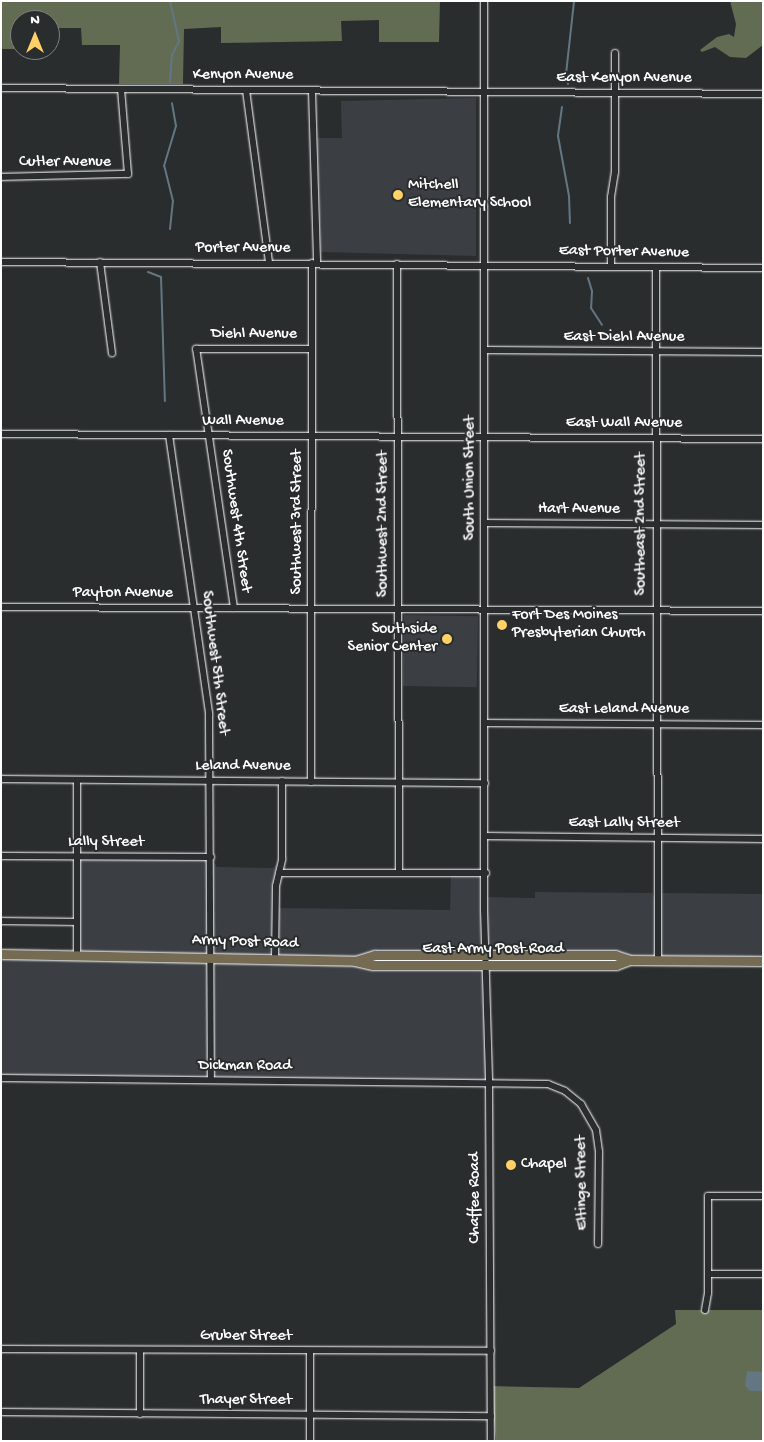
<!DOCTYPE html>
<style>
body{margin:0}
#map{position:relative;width:764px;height:1442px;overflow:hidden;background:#2a2d2e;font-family:"Gochi Hand",sans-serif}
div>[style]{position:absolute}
.built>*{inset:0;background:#3b3f44;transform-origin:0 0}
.green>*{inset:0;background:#616c53}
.water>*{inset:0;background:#637783}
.stream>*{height:2px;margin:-1px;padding:0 1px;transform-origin:1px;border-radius:1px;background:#637783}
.roads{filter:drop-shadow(0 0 1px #fff) drop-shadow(0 0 1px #fff)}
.minor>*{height:6px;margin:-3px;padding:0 3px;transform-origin:3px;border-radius:3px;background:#2a2d2e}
.major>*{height:9px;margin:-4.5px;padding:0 4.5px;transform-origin:4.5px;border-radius:4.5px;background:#756b52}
.dots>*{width:14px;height:14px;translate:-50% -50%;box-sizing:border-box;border:2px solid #2a2d2e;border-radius:50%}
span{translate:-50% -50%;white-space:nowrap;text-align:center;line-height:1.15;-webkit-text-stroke:4px #2a2d2e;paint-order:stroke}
.street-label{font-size:16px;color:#fff}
.poi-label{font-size:16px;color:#fff}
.left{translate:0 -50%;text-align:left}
.right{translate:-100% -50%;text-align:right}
.frame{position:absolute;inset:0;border:2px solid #fff;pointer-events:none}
.north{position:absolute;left:10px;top:10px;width:50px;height:50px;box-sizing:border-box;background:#2a2d2e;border:1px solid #7f8182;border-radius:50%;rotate:0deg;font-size:14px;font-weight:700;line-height:20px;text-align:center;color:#fff}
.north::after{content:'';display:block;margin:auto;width:18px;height:22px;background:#ffd166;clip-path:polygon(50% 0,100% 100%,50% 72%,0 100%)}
</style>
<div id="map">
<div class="built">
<div style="clip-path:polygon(476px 98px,476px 256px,321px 252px,317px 138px,342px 138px,341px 101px)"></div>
<div style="left:404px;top:615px;width:74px;height:71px;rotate:1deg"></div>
<div style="clip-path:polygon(77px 857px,210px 857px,217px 867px,273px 868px,282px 859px,276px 908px,450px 910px,451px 873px,486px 873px,485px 897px,535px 898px,535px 892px,652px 893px,658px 905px,662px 893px,763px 894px,763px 961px,486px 955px,489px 1082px,1px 1078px,1px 954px,77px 955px)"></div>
</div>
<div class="green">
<div style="clip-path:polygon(1px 1px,440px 1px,439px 42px,379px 42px,379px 20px,341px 21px,342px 41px,221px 43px,221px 27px,184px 29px,183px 84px,119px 84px,120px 45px,82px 45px,81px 28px,50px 28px,50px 20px,20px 20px,20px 49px,1px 49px)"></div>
<div style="clip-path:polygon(730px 1px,763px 1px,763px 45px,746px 58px,730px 57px,715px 47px,702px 52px,700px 50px,717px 37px,729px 34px,734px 37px,736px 24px)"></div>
<div style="clip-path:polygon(675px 1310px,763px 1310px,763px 1441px,496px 1441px,491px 1386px,579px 1388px,676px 1324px)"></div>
</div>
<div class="water">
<div style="clip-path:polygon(747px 1371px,763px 1372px,763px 1391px,750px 1391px,745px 1386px)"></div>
</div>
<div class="stream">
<div style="left:170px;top:82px;width:27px;rotate:-86deg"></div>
<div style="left:172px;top:55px;width:16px;rotate:-63deg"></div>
<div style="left:179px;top:41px;width:41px;rotate:-102.7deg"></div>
<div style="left:568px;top:84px;width:10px;rotate:-101deg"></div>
<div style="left:566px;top:74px;width:73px;rotate:-83.7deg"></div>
<div style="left:562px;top:107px;width:29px;rotate:98deg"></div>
<div style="left:558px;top:136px;width:61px;rotate:79.6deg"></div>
<div style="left:569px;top:196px;width:27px;rotate:88deg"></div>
<div style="left:170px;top:229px;width:28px;rotate:-84deg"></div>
<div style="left:173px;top:201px;width:36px;rotate:-104deg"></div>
<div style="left:164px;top:166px;width:42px;rotate:-73.3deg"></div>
<div style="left:176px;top:126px;width:23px;rotate:-100deg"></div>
<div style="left:148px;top:272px;width:14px;rotate:21deg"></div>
<div style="left:161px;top:277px;width:124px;rotate:88.2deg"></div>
<div style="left:588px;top:278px;width:14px;rotate:73deg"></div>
<div style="left:592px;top:291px;width:17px;rotate:93deg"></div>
<div style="left:591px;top:308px;width:20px;rotate:57deg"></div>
</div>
<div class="roads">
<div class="minor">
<div style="left:484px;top:1px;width:909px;rotate:90deg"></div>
<div style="left:484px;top:910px;width:172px;rotate:88.3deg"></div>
<div style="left:489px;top:1082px;width:359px;rotate:89.7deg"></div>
<div style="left:1px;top:88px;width:762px;rotate:0.45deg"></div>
<div style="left:246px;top:90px;width:175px;rotate:82.4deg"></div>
<div style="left:312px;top:91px;width:172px;rotate:88.3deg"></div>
<div style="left:1px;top:177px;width:127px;rotate:-1.4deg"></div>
<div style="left:128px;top:174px;width:85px;rotate:-94.7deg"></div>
<div style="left:1px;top:262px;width:762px;rotate:0.45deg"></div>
<div style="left:100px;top:262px;width:92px;rotate:82.5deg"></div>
<div style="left:397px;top:264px;width:609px;rotate:89.81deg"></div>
<div style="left:611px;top:267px;width:70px;rotate:-90deg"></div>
<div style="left:611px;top:197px;width:25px;rotate:-81deg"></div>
<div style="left:615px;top:172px;width:119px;rotate:-90deg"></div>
<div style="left:656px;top:267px;width:693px;rotate:89.83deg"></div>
<div style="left:485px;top:350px;width:278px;rotate:0.4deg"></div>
<div style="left:1px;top:434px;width:762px;rotate:0.38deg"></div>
<div style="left:169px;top:435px;width:282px;rotate:81.8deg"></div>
<div style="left:209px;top:714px;width:366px;rotate:89.7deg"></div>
<div style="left:485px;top:523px;width:278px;rotate:0.4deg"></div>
<div style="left:1px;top:607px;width:762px;rotate:0.3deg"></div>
<div style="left:234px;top:608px;width:262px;rotate:-98.3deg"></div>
<div style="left:196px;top:349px;width:116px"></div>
<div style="left:485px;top:723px;width:278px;rotate:0.4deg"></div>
<div style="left:1px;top:779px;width:484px;rotate:0.5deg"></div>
<div style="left:77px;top:780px;width:175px;rotate:90deg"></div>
<div style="left:311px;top:782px;width:519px;rotate:-89.89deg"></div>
<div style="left:485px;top:836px;width:278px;rotate:0.6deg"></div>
<div style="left:1px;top:856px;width:210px;rotate:0.3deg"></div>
<div style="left:279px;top:873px;width:207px"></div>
<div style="left:1px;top:921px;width:76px;rotate:0.8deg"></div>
<div style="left:275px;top:958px;width:72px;rotate:-89.2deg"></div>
<div style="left:276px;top:886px;width:28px;rotate:-77deg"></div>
<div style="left:282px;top:859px;width:78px;rotate:-90deg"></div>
<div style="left:1px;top:1078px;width:547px;rotate:0.63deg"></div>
<div style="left:548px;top:1084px;width:18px;rotate:22deg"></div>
<div style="left:565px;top:1091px;width:21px;rotate:39deg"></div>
<div style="left:581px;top:1104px;width:30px;rotate:60deg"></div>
<div style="left:596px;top:1130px;width:22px;rotate:82deg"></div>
<div style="left:599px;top:1152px;width:92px;rotate:90.6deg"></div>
<div style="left:708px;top:1274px;width:55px"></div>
<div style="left:705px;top:1310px;width:17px;rotate:-80deg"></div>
<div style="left:708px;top:1293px;width:97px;rotate:-90deg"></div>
<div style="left:708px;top:1196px;width:55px"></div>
<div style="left:1px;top:1349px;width:490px;rotate:0.2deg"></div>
<div style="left:140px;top:1350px;width:64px;rotate:90deg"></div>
<div style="left:1px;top:1412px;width:490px;rotate:0.5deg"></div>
<div style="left:310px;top:1441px;width:90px;rotate:-90deg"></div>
</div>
<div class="major">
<div style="left:1px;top:954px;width:354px;rotate:1.1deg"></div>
<div style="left:355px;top:961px;width:21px;rotate:-17deg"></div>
<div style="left:375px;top:955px;width:240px"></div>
<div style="left:615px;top:955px;width:16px;rotate:18deg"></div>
<div style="left:630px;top:960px;width:133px;rotate:0.4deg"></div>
<div style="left:355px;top:961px;width:18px;rotate:13deg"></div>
<div style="left:373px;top:965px;width:243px"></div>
<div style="left:616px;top:965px;width:15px;rotate:-20deg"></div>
</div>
</div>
<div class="dots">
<div style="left:398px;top:195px;background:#ffd166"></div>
<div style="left:502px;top:625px;background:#ffd166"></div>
<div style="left:447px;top:639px;background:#ffd166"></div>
<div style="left:511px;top:1165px;background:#ffd166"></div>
</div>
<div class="street-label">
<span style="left:243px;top:76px">Kenyon Avenue</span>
<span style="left:624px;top:79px">East Kenyon Avenue</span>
<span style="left:65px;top:163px">Cutler Avenue</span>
<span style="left:243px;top:249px">Porter Avenue</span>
<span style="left:624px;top:253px;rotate:1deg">East Porter Avenue</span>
<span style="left:254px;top:335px">Diehl Avenue</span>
<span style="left:624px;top:338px">East Diehl Avenue</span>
<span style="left:243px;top:422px">Wall Avenue</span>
<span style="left:624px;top:424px">East Wall Avenue</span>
<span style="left:471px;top:478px;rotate:-90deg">South Union Street</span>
<span style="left:579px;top:510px">Hart Avenue</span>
<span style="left:235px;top:521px;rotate:82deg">Southwest 4th Street</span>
<span style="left:298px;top:522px;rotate:-90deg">Southwest 3rd Street</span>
<span style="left:384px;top:524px;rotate:-90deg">Southwest 2nd Street</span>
<span style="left:642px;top:524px;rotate:-90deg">Southeast 2nd Street</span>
<span style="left:123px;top:594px">Payton Avenue</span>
<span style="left:214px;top:663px;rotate:83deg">Southwest 5th Street</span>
<span style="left:624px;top:710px">East Leland Avenue</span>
<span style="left:243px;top:767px">Leland Avenue</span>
<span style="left:624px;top:824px">East Lally Street</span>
<span style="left:106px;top:843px">Lally Street</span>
<span style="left:245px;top:943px;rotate:2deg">Army Post Road</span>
<span style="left:493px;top:950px">East Army Post Road</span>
<span style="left:245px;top:1067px">Dickman Road</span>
<span style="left:583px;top:1183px;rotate:-91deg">Eltinge Street</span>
<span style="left:476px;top:1198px;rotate:-90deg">Chaffee Road</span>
<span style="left:246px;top:1337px">Gruber Street</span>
<span style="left:246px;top:1401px">Thayer Street</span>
</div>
<div class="poi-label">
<span class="left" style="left:408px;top:195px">Mitchell<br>Elementary School</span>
<span class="left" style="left:512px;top:625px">Fort Des Moines<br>Presbyterian Church</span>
<span class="right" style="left:437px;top:639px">Southside<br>Senior Center</span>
<span class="left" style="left:521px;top:1165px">Chapel</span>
</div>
<div class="frame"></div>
<div class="north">N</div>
</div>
